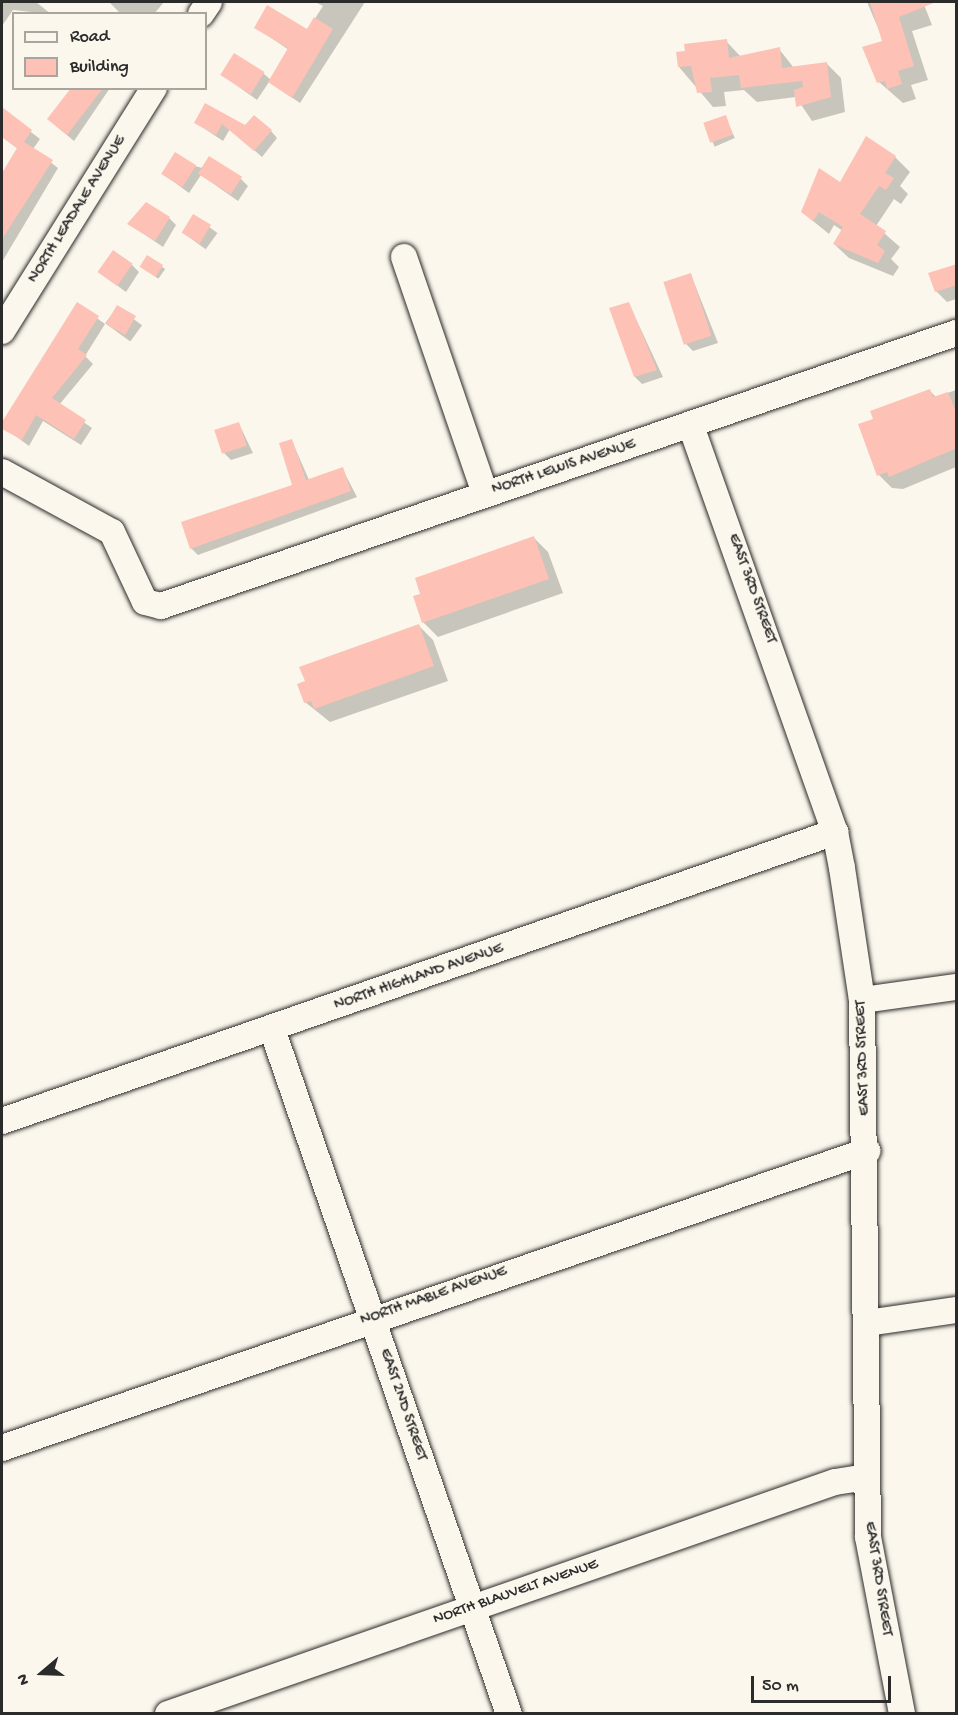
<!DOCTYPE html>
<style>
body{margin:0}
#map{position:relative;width:958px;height:1715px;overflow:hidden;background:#fbf7ec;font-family:"Gochi Hand",sans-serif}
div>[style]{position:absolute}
.shadow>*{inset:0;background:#0003;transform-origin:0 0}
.building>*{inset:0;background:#fdc2b5;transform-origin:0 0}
.roads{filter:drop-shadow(0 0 2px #2b2b2b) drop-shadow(0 0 2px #2b2b2b)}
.minor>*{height:26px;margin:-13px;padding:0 13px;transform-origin:13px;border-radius:13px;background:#fbf7ec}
span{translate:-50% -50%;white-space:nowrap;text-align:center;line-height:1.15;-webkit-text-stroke:4.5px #fbf7ec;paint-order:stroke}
.street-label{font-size:16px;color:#2b2b2b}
.frame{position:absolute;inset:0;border:3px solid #2b2b2b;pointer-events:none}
.legend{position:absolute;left:12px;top:12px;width:195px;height:78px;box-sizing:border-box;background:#fbf7ec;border:2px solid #a8a59f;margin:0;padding:8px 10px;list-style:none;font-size:18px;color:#2b2b2b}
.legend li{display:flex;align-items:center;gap:12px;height:30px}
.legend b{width:30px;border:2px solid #a8a59f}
.north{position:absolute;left:12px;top:1643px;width:60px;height:60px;-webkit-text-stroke:4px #fbf7ec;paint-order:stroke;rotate:251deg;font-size:16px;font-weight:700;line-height:24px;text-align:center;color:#2b2b2b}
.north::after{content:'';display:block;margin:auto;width:21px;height:27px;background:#2b2b2b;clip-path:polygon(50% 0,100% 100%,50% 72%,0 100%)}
.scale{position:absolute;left:751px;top:1676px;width:140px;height:27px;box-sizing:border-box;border:3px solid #2b2b2b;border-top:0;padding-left:8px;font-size:18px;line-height:21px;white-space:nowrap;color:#2b2b2b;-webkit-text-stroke:4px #fbf7ec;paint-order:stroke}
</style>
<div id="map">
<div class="shadow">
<div style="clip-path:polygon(2px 2px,36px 2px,51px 14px,13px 10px,2px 26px)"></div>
<div style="clip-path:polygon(109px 2px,164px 2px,154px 14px,121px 14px)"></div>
<div style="clip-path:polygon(315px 2px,365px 2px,300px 103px,269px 82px,257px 100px,222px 75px,263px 73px,271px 80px,289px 50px,255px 27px,307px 31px,323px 6px)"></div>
<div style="clip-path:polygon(867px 2px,923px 2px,932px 25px,912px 31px,928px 80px,911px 85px,916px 99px,903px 103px,879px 82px,884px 42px)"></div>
<div style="clip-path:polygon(726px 41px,741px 57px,779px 49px,794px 68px,826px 63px,841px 78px,845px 112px,812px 121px,796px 97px,757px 102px,744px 90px,724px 92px,726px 106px,713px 107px,679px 67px)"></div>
<div style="clip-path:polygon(80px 88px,110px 88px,74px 141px,56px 126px)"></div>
<div style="clip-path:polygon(205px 105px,246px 127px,271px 131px,277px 138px,262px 157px,230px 129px,223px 141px,196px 123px)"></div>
<div style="clip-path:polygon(5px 112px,40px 139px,33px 149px,58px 168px,2px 262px,2px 176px,18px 149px,2px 137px)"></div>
<div style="left:725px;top:116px;width:24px;height:22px;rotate:66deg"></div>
<div style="clip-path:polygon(895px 157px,910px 172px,900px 186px,908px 194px,901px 204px,894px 199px,876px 226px,900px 247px,891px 259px,899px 267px,893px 276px,849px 258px,834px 244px,843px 231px,834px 225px,829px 234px,802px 212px,841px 184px)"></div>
<div style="clip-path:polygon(195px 166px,241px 179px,248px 186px,238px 201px,201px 175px,189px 193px,163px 174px)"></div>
<div style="left:194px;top:216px;width:29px;height:20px;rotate:36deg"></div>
<div style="clip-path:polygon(169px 218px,176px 225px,163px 247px,129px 224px)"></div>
<div style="left:148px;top:257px;width:21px;height:12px;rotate:35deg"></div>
<div style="clip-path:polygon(132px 265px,139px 272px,126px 292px,100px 273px)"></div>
<div style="clip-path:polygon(956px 265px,956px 299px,947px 302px,936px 291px)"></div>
<div style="clip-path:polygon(691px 275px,718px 343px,693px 351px,686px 344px)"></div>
<div style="clip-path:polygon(77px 304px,105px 324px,85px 356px,93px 364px,59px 405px,92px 428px,81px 445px,43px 421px,29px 446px,2px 426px)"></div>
<div style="clip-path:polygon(629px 304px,663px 377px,642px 384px,635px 377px)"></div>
<div style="left:117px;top:307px;width:31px;height:20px;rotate:36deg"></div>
<div style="clip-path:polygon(956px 390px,956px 467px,903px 489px,892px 488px,879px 475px,930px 391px,936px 397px)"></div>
<div style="clip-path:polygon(239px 424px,253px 453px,231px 460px,224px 453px)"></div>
<div style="clip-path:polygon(292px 441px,309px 480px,342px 468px,357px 497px,198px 555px,191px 548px,294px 486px)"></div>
<div style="clip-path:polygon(534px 538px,548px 552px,563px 593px,438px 637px,423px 622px)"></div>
<div style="clip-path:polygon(419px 626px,433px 640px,448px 681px,330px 722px,305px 702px)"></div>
</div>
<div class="building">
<div style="clip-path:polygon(870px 2px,936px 2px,899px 17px,914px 66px,898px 71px,902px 84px,887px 89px,885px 81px,877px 83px,862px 47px,882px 41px)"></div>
<div style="clip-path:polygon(267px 5px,307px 29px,314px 17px,333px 29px,292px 98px,268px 82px,288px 48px,254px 28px)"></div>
<div style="clip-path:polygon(727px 39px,729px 58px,780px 47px,782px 68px,827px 62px,831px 97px,796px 107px,794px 90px,803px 87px,802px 81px,741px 88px,739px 75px,710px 78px,712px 92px,697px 93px,691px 66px,678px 67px,676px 52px,685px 51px,684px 44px)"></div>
<div style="left:234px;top:53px;width:36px;height:26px;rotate:32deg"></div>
<div style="clip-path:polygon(71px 88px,103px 88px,67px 135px,47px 119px)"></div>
<div style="clip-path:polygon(205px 103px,245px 125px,254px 115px,272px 130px,254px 151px,222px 124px,216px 135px,194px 123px)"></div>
<div style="clip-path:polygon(2px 107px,32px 130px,24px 142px,53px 160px,2px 239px,2px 173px,17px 148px,2px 137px)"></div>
<div style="left:726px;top:115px;width:21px;height:24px;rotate:71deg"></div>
<div style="clip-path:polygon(866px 136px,896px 156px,885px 173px,894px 178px,886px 190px,879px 186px,860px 214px,886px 231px,877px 245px,885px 251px,878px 263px,833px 244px,843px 227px,819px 212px,813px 221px,801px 212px,819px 168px,840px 182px)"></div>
<div style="left:175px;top:152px;width:25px;height:26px;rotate:32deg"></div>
<div style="left:209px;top:156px;width:39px;height:21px;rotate:32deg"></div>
<div style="clip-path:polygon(146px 202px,170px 217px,155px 241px,127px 224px)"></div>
<div style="left:193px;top:214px;width:21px;height:22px;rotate:31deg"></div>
<div style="left:113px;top:250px;width:24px;height:27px;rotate:35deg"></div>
<div style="left:147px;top:255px;width:19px;height:14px;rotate:32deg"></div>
<div style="clip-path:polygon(957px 264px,957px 285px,935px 292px,928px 273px)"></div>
<div style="left:691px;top:273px;width:66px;height:29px;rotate:72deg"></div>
<div style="clip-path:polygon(77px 302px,99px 316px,78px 349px,87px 355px,52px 398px,86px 420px,74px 439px,36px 415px,22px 440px,2px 429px,2px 422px)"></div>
<div style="clip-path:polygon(629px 302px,657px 370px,634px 377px,609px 308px)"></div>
<div style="left:117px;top:305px;width:22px;height:22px;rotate:30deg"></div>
<div style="clip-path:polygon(930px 389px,933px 397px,948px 392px,957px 414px,957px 448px,889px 477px,887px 472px,877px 476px,858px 424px,873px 419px,870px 411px)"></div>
<div style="left:239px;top:422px;width:25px;height:26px;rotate:72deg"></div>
<div style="clip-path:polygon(292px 439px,306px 480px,343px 467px,351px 491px,190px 549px,181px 522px,292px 485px,279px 443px)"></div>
<div style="clip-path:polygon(534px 536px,549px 579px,422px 623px,413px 596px,420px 594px,415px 578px)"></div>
<div style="clip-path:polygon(419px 624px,434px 666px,314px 709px,311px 701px,304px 703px,297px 684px,305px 681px,299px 667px)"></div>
</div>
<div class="roads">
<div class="minor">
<div style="left:201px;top:14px;width:14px;rotate:-56deg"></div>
<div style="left:404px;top:257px;width:250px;rotate:71.1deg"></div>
<div style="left:2px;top:331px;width:287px;rotate:-58deg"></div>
<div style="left:691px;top:426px;width:431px;rotate:70.5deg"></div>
<div style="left:835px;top:832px;width:37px;rotate:79deg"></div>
<div style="left:842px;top:868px;width:134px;rotate:81.4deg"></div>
<div style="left:862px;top:1000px;width:537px;rotate:89.36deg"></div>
<div style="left:868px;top:1537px;width:180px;rotate:79.1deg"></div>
<div style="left:2px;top:472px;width:125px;rotate:28.6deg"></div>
<div style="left:112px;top:532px;width:77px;rotate:64.8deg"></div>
<div style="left:145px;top:602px;width:16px;rotate:14deg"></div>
<div style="left:161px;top:606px;width:841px;rotate:-18.95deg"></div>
<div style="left:862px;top:1000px;width:95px;rotate:-7.9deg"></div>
<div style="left:272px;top:1029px;width:725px;rotate:70.92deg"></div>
<div style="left:2px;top:1121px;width:882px;rotate:-19.13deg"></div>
<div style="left:867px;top:1323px;width:90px;rotate:-8.3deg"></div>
<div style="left:2px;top:1448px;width:915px;rotate:-18.95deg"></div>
<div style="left:168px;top:1714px;width:706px;rotate:-19.18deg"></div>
<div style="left:835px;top:1482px;width:30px;rotate:-9deg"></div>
</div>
</div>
<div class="street-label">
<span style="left:78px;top:210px;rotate:-58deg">NORTH LEADALE AVENUE</span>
<span style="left:564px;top:468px;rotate:-18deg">NORTH LEWIS AVENUE</span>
<span style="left:751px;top:589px;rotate:70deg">EAST 3RD STREET</span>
<span style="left:419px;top:978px;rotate:-19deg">NORTH HIGHLAND AVENUE</span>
<span style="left:864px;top:1058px;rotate:-92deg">EAST 3RD STREET</span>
<span style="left:434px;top:1297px;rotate:-19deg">NORTH MABLE AVENUE</span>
<span style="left:402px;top:1405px;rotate:71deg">EAST 2ND STREET</span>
<span style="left:877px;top:1579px;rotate:81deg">EAST 3RD STREET</span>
<span style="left:516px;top:1593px;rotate:-19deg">NORTH BLAUVELT AVENUE</span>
</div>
<div class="frame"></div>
<ul class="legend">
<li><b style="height:8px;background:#fbf7ec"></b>Road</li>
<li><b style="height:16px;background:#fdc2b5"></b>Building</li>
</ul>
<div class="north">N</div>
<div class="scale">50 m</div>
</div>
